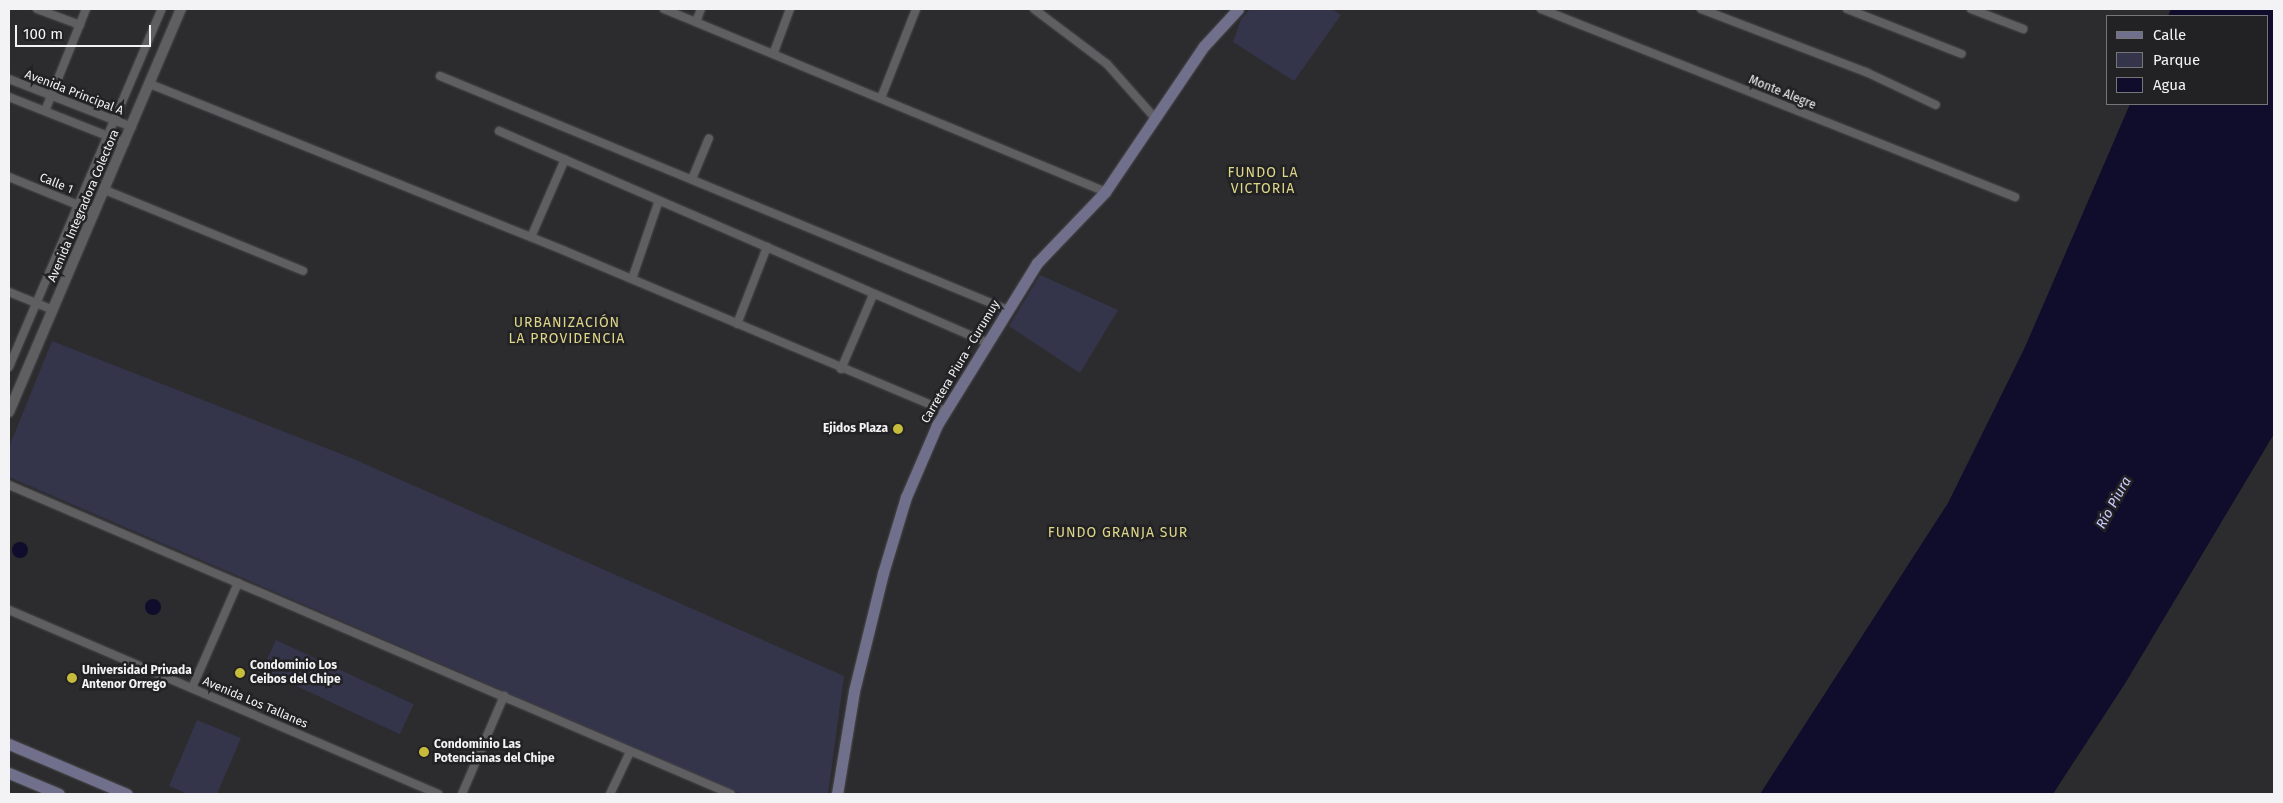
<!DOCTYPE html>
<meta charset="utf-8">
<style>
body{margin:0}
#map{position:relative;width:2283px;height:803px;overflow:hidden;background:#2c2c2f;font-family:"Fira Sans",sans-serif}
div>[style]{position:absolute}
.green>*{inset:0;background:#34344b;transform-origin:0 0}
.water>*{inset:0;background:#100c2b}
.round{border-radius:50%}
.roads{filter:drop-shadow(0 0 1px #4a4a4c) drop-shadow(0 0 1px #4a4a4c)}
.minor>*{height:8px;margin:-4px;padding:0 4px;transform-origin:4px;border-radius:4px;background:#5f5f62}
.tertiary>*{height:10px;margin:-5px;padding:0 5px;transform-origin:5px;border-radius:5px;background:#5f5f62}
.secondary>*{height:11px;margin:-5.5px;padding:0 5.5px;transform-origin:5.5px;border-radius:5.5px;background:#70708d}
.dots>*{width:14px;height:14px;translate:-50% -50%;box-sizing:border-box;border:2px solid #222225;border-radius:50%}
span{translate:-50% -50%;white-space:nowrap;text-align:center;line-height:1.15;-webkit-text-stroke:5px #222225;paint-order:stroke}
.street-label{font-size:12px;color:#f3f3f5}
.poi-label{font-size:12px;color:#f3f3f5;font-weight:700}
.right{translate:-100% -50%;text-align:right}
.left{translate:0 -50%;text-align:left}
.neighbourhood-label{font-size:14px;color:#ded688;letter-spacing:1px}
.water-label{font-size:14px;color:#cacbfe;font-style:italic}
.frame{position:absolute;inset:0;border:10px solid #f3f3f5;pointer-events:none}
.legend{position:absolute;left:2106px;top:15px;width:162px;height:90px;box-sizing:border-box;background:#222225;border:1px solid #767678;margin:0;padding:6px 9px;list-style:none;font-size:15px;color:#f3f3f5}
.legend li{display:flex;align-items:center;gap:10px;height:25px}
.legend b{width:25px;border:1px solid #767678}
.scale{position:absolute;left:15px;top:25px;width:136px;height:22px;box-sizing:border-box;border:2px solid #f3f3f5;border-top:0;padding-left:6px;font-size:15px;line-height:18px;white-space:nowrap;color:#f3f3f5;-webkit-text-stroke:4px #222225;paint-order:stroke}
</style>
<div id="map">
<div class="green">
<div style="clip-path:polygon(1250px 9px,1332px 9px,1341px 15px,1294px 81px,1233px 42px,1241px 19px)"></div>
<div style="clip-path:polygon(1040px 275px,1118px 310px,1080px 373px,1009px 326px)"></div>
<div style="clip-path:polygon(52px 341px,349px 457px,844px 676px,828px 794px,742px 794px,9px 477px,9px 447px)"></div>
<div style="left:276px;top:640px;width:152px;height:33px;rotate:25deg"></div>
<div style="clip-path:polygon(197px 720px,241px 738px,217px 794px,188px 794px,169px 786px)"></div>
</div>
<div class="water">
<div style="clip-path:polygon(2171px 9px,2274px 9px,2274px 434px,2126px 682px,2053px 794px,1760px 794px,1948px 503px,2025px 347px,2130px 104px,2267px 104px,2267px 16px,2168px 16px)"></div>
<div class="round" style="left:12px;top:542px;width:16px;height:16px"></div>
<div class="round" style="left:145px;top:599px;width:16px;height:16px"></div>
</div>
<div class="roads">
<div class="minor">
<div style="left:37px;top:9px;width:46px;rotate:20.4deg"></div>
<div style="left:664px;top:9px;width:477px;rotate:22.5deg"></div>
<div style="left:1034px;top:9px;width:91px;rotate:37deg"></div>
<div style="left:1107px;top:64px;width:71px;rotate:48.4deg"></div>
<div style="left:1541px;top:9px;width:510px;rotate:21.63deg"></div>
<div style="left:1701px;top:9px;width:177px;rotate:20.9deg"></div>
<div style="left:1866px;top:72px;width:77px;rotate:25.2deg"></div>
<div style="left:1847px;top:9px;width:123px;rotate:21.4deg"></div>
<div style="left:1971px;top:9px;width:56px;rotate:21deg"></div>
<div style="left:696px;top:22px;width:14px;rotate:-69deg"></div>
<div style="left:774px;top:52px;width:46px;rotate:-69.6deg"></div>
<div style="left:440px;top:76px;width:614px;rotate:22.39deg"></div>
<div style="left:9px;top:79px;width:132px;rotate:21.3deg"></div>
<div style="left:150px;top:84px;width:447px;rotate:21.9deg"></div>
<div style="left:565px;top:251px;width:412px;rotate:22.8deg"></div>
<div style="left:9px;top:97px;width:125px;rotate:21.6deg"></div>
<div style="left:881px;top:98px;width:96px;rotate:-68.5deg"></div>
<div style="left:45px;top:111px;width:110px;rotate:-68.1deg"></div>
<div style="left:499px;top:131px;width:533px;rotate:23.44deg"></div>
<div style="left:9px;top:177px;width:93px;rotate:22.1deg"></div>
<div style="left:692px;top:179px;width:44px;rotate:-67.5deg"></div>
<div style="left:105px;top:190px;width:214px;rotate:22.2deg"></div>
<div style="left:531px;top:237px;width:85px;rotate:-66.4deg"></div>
<div style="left:632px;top:279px;width:83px;rotate:-71.1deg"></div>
<div style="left:9px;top:292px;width:48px;rotate:22.2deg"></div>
<div style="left:737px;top:324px;width:83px;rotate:-68.7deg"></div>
<div style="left:9px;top:367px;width:389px;rotate:-66.9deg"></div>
<div style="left:841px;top:369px;width:81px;rotate:-66.6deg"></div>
<div style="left:9px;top:485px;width:785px;rotate:23.17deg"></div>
<div style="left:9px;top:610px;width:467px;rotate:23.2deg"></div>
<div style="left:192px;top:688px;width:115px;rotate:-66.3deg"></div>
<div style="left:462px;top:794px;width:107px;rotate:-66.8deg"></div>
<div style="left:610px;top:794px;width:47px;rotate:-64.5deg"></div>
</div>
<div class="tertiary">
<div style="left:9px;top:412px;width:438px;rotate:-66.9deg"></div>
</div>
<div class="secondary">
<div style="left:9px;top:744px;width:128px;rotate:23deg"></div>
<div style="left:9px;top:773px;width:54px;rotate:22.8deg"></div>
<div style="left:837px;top:794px;width:104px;rotate:-80.6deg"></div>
<div style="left:854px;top:691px;width:122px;rotate:-76.2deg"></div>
<div style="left:883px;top:573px;width:79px;rotate:-73.2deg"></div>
<div style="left:906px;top:497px;width:78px;rotate:-66.7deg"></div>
<div style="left:937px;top:425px;width:190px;rotate:-58.3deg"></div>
<div style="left:1037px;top:263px;width:98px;rotate:-46.2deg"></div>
<div style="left:1105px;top:192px;width:176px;rotate:-55.9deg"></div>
<div style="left:1204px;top:46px;width:50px;rotate:-47.4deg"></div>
</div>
</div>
<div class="dots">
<div style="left:898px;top:429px;background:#c7bb3b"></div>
<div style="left:240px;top:673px;background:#c7bb3b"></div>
<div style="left:72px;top:678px;background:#c7bb3b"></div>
<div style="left:424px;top:752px;background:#c7bb3b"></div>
</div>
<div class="street-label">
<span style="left:74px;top:93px;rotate:21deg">Avenida Principal A</span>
<span style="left:1782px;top:93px;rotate:22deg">Monte Alegre</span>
<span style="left:56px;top:184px;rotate:22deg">Calle 1</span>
<span style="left:84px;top:206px;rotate:-67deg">Avenida Integradora Colectora</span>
<span style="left:961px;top:362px;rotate:-59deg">Carretera Piura - Curumuy</span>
<span style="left:255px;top:703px;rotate:23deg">Avenida Los Tallanes</span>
</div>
<div class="poi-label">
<span class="right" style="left:888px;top:429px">Ejidos Plaza</span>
<span class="left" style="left:250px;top:673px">Condominio Los<br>Ceibos del Chipe</span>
<span class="left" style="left:82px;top:678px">Universidad Privada<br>Antenor Orrego</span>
<span class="left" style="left:434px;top:752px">Condominio Las<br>Potencianas del Chipe</span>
</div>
<div class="neighbourhood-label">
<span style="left:1263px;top:181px">FUNDO LA<br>VICTORIA</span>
<span style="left:567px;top:331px">URBANIZACIÓN<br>LA PROVIDENCIA</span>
<span style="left:1118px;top:533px">FUNDO GRANJA SUR</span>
</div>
<div class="water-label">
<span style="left:2114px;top:503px;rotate:-61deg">Río Piura</span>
</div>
<div class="frame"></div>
<ul class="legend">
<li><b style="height:6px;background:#70708d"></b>Calle</li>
<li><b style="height:14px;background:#34344b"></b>Parque</li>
<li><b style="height:14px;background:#100c2b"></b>Agua</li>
</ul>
<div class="scale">100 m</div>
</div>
